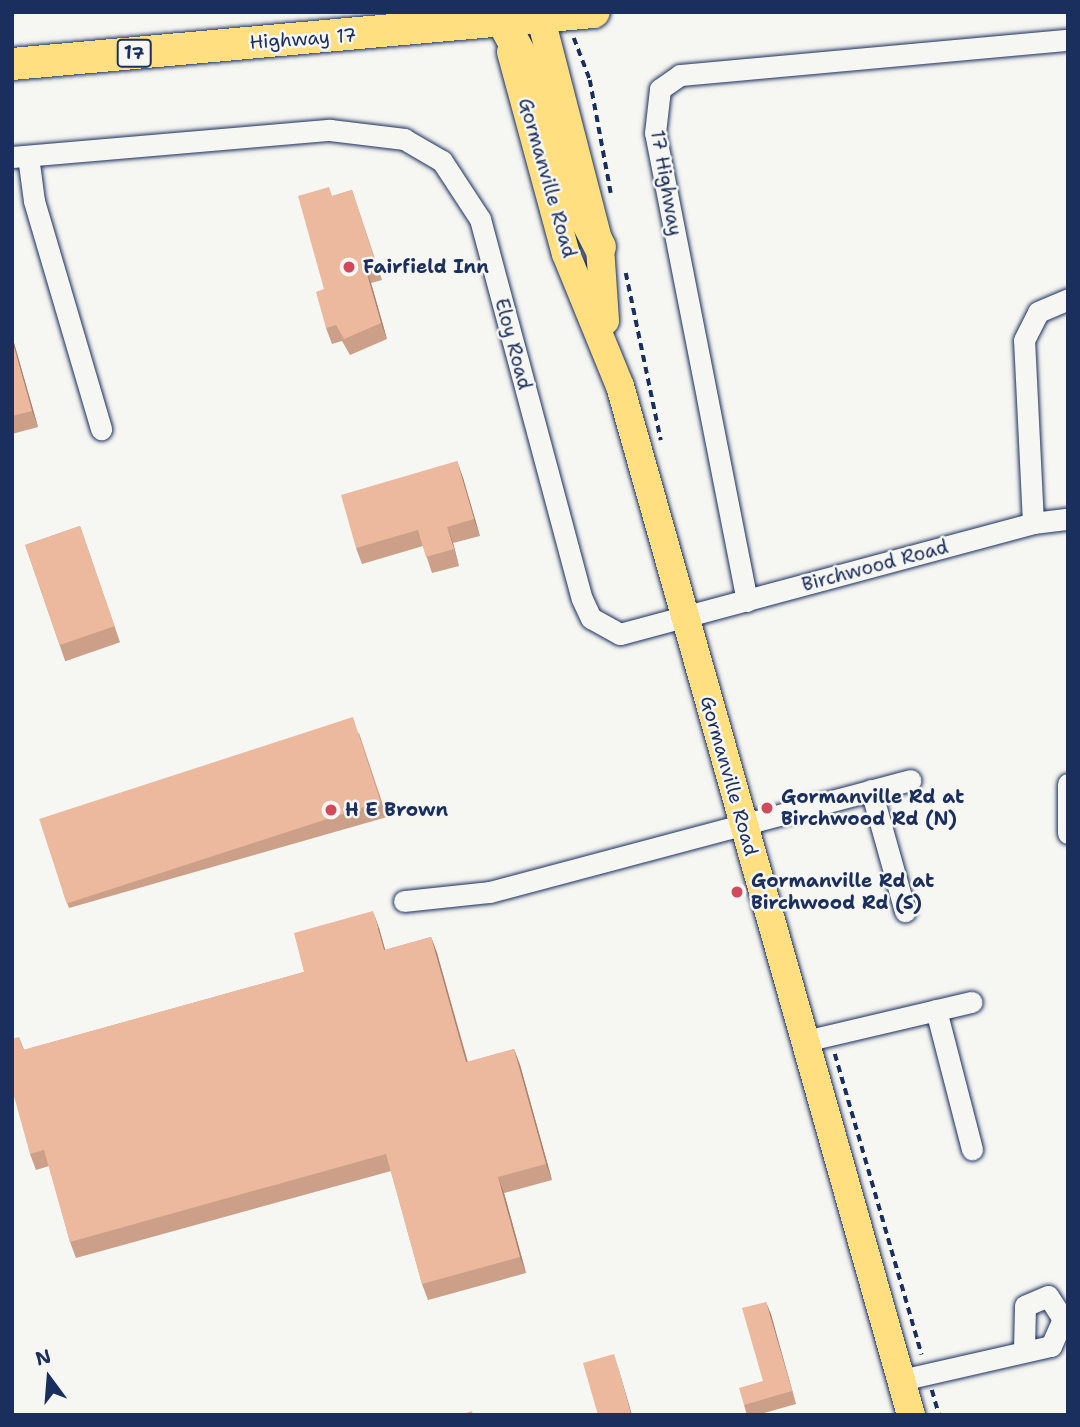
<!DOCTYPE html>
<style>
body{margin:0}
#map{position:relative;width:1080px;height:1427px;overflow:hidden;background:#f6f6f2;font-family:"Shantell Sans",sans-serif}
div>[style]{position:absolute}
.path>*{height:3.5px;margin-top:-1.75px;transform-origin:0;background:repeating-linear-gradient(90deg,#1b2f5e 0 7px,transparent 0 12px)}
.roads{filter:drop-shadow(0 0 2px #1b2f5e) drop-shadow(0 0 2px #1b2f5e)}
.minor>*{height:21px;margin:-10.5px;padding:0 10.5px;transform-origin:10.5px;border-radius:10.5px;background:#f6f6f2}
.major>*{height:28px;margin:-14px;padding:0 14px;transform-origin:14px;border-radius:14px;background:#ffdf80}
.highway>*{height:32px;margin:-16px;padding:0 16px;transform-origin:16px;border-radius:16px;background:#ffdf80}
.wall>*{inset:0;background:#cb9f88;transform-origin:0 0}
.shaded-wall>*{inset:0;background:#a5826f}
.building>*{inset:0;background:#ecb99e;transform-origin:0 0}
.dots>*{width:19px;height:19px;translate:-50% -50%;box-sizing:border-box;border:4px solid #f6f6f2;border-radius:50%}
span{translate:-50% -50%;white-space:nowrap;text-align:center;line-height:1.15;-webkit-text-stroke:5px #f6f6f2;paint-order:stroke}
.shield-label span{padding:2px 5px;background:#f6f6f2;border:2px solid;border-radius:5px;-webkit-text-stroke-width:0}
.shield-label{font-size:18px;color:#1b2f5e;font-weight:700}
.street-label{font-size:19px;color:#1b2f5e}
.poi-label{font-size:19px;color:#1b2f5e;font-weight:700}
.left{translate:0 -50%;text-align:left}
.frame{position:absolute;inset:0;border:14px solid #1b2f5e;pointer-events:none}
.north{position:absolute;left:14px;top:1343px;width:70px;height:70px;-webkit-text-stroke:5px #f6f6f2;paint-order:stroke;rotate:344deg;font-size:19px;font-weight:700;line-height:28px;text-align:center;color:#1b2f5e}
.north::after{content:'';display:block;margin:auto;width:24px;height:32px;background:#1b2f5e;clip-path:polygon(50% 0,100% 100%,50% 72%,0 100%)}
</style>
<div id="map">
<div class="path">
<div style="left:574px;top:38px;width:45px;rotate:69.1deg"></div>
<div style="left:590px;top:80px;width:115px;rotate:79.5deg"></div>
<div style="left:626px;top:273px;width:171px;rotate:78.2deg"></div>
<div style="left:835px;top:1054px;width:313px;rotate:73.9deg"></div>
<div style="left:932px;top:1390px;width:26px;rotate:74deg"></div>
</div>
<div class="roads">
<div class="minor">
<div style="left:28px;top:156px;width:45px;rotate:82.4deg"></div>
<div style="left:34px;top:201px;width:238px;rotate:73.6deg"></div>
<div style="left:12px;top:157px;width:319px;rotate:-4.9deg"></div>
<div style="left:330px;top:130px;width:75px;rotate:6.9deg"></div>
<div style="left:404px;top:139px;width:44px;rotate:30.1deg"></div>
<div style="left:442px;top:161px;width:69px;rotate:56.8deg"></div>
<div style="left:480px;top:219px;width:393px;rotate:75deg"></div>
<div style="left:582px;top:599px;width:21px;rotate:65deg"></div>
<div style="left:591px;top:618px;width:33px;rotate:29deg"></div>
<div style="left:620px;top:634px;width:428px;rotate:-15deg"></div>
<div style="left:1033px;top:523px;width:35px;rotate:-7deg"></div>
<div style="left:1033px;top:523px;width:183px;rotate:-92.8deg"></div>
<div style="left:1024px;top:340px;width:31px;rotate:-63deg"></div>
<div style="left:1038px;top:312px;width:33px;rotate:-23deg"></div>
<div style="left:747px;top:601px;width:477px;rotate:-101.1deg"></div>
<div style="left:655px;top:133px;width:44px;rotate:-83.5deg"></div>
<div style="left:660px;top:89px;width:24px;rotate:-35deg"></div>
<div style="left:680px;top:75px;width:390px;rotate:-5.2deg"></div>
<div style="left:1068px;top:784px;width:49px;rotate:90deg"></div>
<div style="left:871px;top:790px;width:126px;rotate:74.3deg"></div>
<div style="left:404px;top:901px;width:86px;rotate:-6deg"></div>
<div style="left:490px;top:892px;width:435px;rotate:-14.9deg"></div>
<div style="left:936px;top:1010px;width:144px;rotate:75.5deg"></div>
<div style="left:805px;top:1041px;width:171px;rotate:-13.2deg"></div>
<div style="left:901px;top:1380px;width:154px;rotate:-12.8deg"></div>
<div style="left:1051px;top:1346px;width:30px;rotate:-66deg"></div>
<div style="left:1063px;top:1319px;width:27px;rotate:-123deg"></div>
<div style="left:1048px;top:1296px;width:25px;rotate:157deg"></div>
<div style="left:1025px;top:1306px;width:43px;rotate:91.3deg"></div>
</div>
<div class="major">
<div style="left:541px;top:19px;width:236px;rotate:75.5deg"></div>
<div style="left:600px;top:247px;width:74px;rotate:86.1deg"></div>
<div style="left:511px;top:52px;width:209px;rotate:74.8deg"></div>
<div style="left:566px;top:254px;width:143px;rotate:67.8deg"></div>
<div style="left:620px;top:386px;width:1069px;rotate:74.21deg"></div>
</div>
<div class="highway">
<div style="left:503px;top:22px;width:78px;rotate:61.8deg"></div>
<div style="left:540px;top:91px;width:94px;rotate:73.9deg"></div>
<div style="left:566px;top:181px;width:74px;rotate:62.7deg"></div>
<div style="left:12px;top:64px;width:584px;rotate:-5.11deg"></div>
</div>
</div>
<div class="wall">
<div style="clip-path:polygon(352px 190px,382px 280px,371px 283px,387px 339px,350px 355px,342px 341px,332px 344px,326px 328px,324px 289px,332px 196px)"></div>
<div style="clip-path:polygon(12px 336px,38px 427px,12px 434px)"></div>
<div style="clip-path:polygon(457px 461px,463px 478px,480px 536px,453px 543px,459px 566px,432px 573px,423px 546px,362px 564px,356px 548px)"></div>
<div style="left:80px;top:526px;width:123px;height:58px;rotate:71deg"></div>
<div style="clip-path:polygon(359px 733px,387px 817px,69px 908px,63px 892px)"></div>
<div style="clip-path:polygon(379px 928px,385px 950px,431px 937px,437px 953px,468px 1062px,514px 1049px,520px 1065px,552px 1180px,504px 1193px,526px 1273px,428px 1300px,422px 1284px,391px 1171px,76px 1258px,70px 1242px,49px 1166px,36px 1170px,30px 1154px,19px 1037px,24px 1050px,304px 972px)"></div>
<div style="clip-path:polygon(766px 1302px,796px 1404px,757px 1415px,747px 1415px,744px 1405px,763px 1381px)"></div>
</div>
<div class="shaded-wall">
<div style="clip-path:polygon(365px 267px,371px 283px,387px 339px,381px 323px)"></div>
<div style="clip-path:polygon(12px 336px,38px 427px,32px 411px,12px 340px)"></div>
<div style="clip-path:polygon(457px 461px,463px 478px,480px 536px,474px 519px)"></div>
<div style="clip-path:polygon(447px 527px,453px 543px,459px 566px,454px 549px)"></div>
<div style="clip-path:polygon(373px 911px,379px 928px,390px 967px,384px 950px)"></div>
<div style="clip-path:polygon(431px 937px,437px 953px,472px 1079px,466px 1062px)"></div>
<div style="clip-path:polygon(514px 1049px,520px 1065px,552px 1180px,546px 1164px)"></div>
<div style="clip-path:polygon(498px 1177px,504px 1193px,526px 1273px,520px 1257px)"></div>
<div style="clip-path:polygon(766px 1302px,771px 1314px,796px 1404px,792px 1391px)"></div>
<div style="clip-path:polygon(614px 1354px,618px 1367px,632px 1415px,631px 1415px)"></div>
</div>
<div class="building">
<div style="clip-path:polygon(329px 187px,332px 196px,352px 190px,376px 264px,365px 267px,381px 323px,344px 339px,336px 325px,326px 328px,316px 292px,324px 289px,298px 196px)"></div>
<div style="clip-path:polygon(12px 340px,32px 411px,12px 416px)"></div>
<div style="clip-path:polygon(457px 461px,474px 519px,447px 527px,454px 549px,426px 557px,418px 530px,356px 548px,341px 495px)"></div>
<div style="left:80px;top:526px;width:106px;height:58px;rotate:71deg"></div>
<div style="left:353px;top:717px;width:89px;height:330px;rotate:72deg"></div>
<div style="clip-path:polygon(373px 911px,384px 950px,431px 937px,466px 1062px,514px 1049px,546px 1164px,498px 1177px,520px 1257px,422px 1284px,386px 1154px,70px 1242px,44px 1150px,30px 1154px,12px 1089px,12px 1039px,19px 1037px,23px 1050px,304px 972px,294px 933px)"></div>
<div style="clip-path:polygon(766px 1302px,792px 1391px,744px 1405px,739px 1388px,763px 1381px,742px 1308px)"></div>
<div style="clip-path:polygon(614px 1354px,631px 1415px,598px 1415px,583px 1363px)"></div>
<div style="clip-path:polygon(472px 1411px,473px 1415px,460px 1415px)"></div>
</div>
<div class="dots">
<div style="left:349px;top:267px;background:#d1495b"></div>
<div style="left:767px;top:808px;background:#d1495b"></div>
<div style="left:331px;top:810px;background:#d1495b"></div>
<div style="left:737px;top:892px;background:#d1495b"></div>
</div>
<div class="shield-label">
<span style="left:134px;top:53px">17</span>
</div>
<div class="street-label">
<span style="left:303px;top:39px;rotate:-4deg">Highway 17</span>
<span style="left:547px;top:178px;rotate:74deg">Gormanville Road</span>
<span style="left:666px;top:183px;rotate:80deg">17 Highway</span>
<span style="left:513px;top:344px;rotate:75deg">Eloy Road</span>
<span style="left:875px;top:566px;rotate:-15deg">Birchwood Road</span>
<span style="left:729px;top:776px;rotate:74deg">Gormanville Road</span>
</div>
<div class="poi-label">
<span class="left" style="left:363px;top:267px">Fairfield Inn</span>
<span class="left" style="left:781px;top:808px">Gormanville Rd at<br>Birchwood Rd (N)</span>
<span class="left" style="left:345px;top:810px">H E Brown</span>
<span class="left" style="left:751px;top:892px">Gormanville Rd at<br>Birchwood Rd (S)</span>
</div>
<div class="frame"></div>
<div class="north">N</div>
</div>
